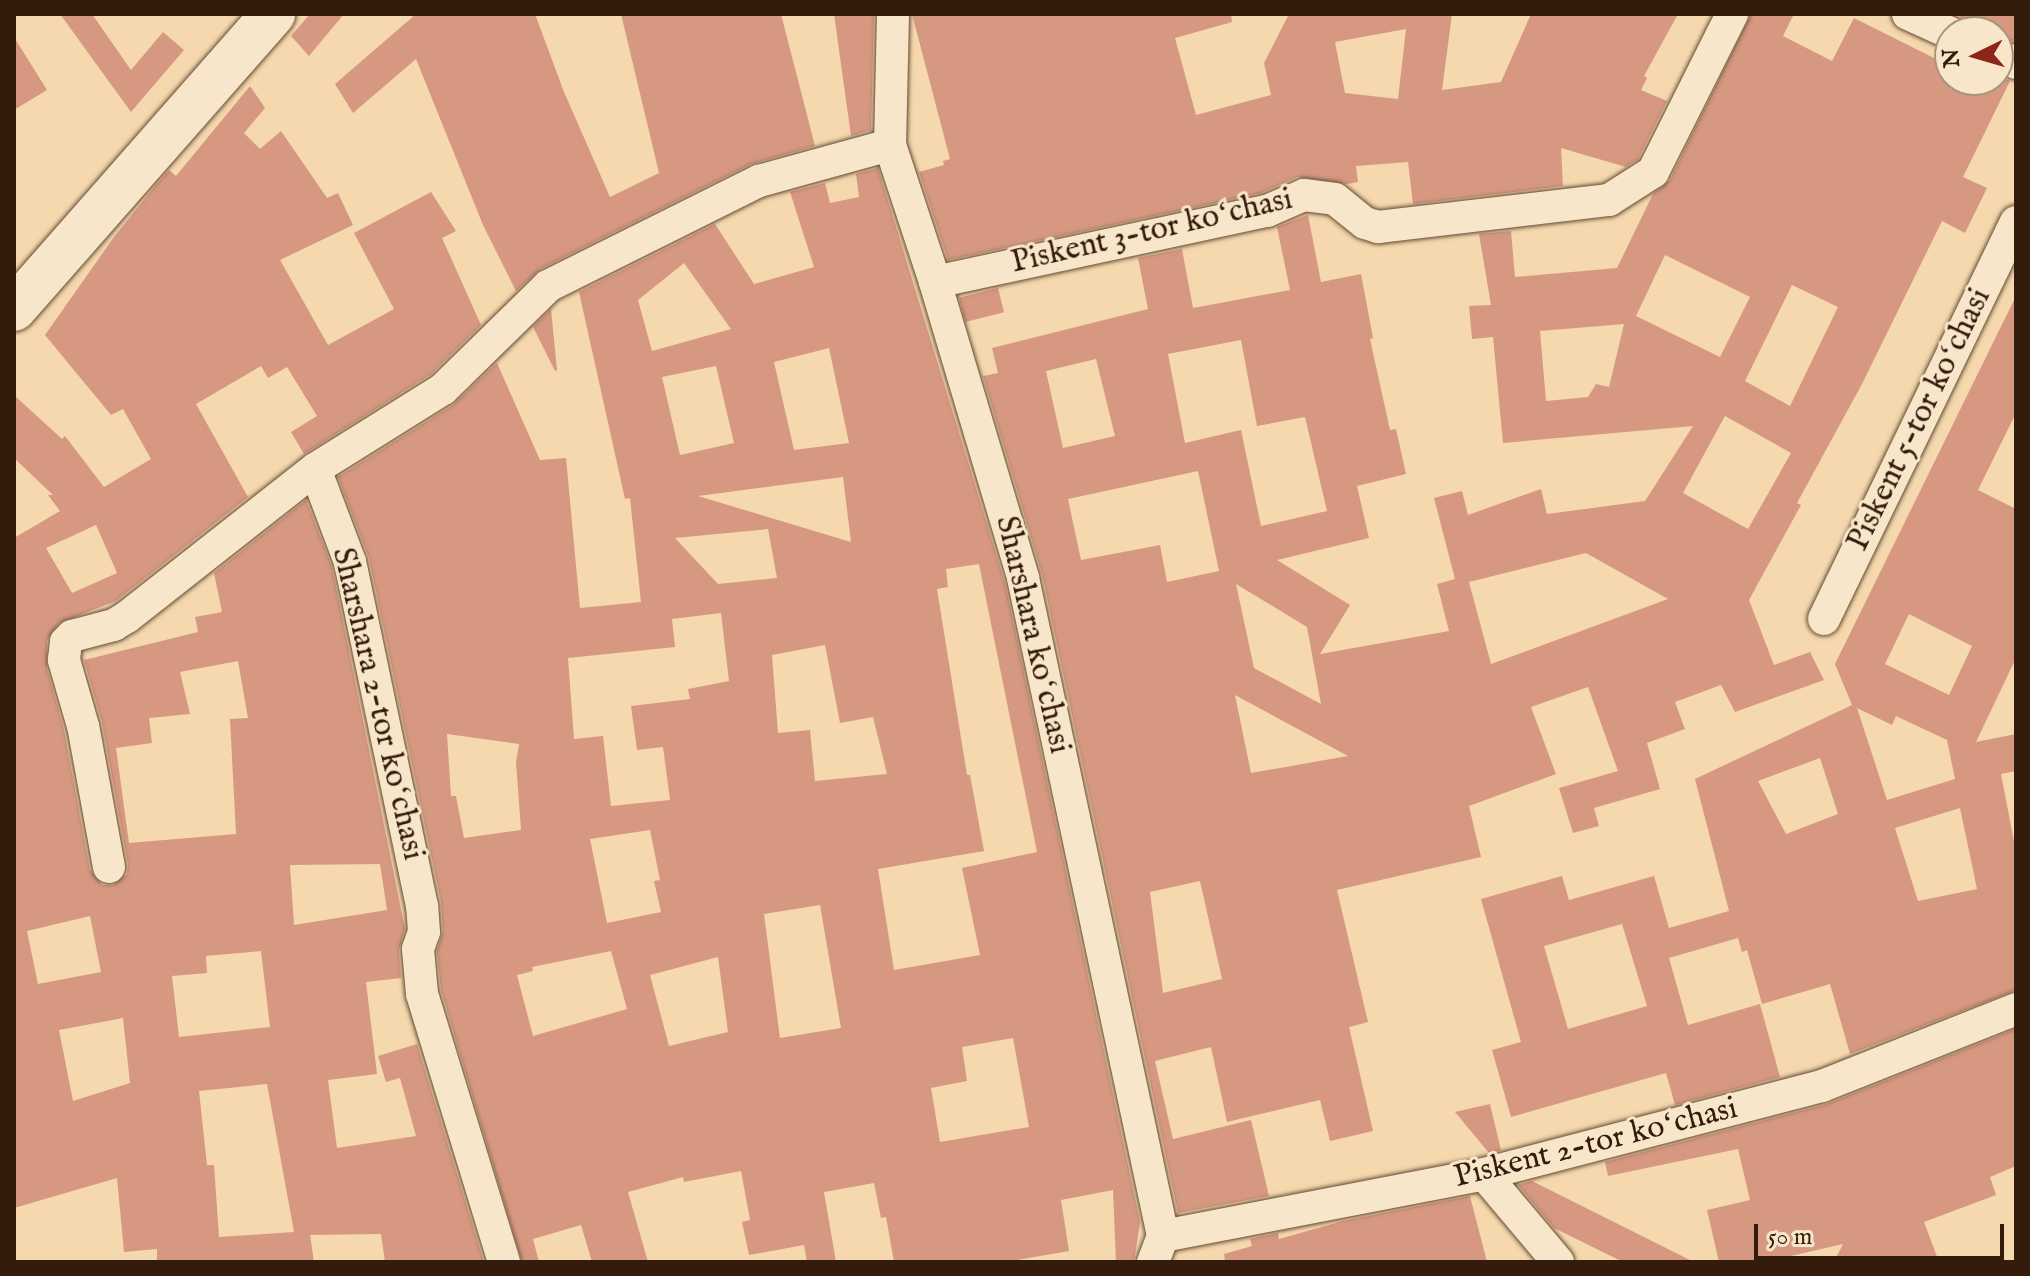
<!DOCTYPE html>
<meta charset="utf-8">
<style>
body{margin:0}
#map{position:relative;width:2030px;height:1276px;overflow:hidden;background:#f5d8ad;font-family:"IM FELL English",serif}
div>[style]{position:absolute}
.building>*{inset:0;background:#d79882;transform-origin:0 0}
.roads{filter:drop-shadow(0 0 2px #644b34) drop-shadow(0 0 2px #644b34)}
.street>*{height:32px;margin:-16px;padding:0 16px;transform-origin:16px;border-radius:16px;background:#f8e6ca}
.secondary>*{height:44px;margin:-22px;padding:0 22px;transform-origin:22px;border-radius:22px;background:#f8e6ca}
span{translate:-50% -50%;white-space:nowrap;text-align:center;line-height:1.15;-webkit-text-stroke:6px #f8e6ca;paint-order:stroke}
.street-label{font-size:32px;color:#331c0c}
.frame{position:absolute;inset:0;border:16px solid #331c0c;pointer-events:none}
.north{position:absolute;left:1934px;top:16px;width:80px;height:80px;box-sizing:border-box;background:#f8e6ca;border:2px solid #a9957e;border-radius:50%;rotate:265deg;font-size:22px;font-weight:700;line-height:32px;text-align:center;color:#331c0c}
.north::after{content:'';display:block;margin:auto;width:28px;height:36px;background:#8f2418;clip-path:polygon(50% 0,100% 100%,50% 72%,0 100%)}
.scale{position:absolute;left:1754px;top:1224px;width:250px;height:36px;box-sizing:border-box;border:4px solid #331c0c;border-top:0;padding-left:10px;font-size:24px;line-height:28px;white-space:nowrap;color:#331c0c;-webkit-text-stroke:6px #f8e6ca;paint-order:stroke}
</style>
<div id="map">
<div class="building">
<div style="clip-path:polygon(60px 14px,92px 14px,131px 70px,163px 32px,184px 50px,131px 112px)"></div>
<div style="clip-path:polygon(310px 14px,344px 14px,309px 56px,291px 36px)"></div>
<div style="clip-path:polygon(416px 14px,535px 14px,564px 92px,610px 197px,659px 173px,621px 14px,781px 14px,815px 146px,751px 164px,540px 269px,516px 291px,483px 225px,416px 59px,353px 113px,335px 84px)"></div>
<div style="clip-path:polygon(834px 14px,874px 14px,871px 130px,851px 136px)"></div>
<div style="clip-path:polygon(evenodd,912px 14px,1231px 14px,1232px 22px,1175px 38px,1196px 115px,1271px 95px,1264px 63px,1289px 14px,1452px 14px,1442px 90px,1501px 82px,1531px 14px,1678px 14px,1644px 76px,1647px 78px,1641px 90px,1667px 101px,1638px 159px,1626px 167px,1561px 148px,1563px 186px,1413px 204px,1408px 162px,1356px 166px,1358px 182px,1347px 184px,1297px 177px,1261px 193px,948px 260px,919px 172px,944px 165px,943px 161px,950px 159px,912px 14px,1406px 29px,1398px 99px,1345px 93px,1335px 42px,1406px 29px)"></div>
<div style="clip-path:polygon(evenodd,1751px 14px,1794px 14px,1783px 36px,1832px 61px,1854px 18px,1936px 59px,1941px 50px,1950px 52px,1950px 80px,1998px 80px,1998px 76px,2010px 81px,1963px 177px,1987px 188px,1965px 233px,1942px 221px,1862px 384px,1797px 503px,1801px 505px,1749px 600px,1774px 665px,1810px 652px,1824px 680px,1735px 712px,1721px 685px,1675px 702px,1685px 729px,1647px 743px,1660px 789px,1594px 808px,1599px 826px,1573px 833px,1559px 788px,1618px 771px,1588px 687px,1531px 707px,1556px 774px,1469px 806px,1481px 857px,1337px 890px,1368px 1022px,1349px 1027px,1373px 1131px,1330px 1141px,1320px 1100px,1227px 1122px,1211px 1047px,1155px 1061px,1173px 1139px,1251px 1120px,1269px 1196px,1178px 1213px,1042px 574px,983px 376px,998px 373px,992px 348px,1148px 309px,1138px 258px,1182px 249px,1193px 308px,1290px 290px,1277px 227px,1308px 215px,1321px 282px,1361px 274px,1373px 338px,1370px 339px,1390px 430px,1396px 429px,1406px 474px,1357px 486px,1369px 538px,1277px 560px,1350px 605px,1320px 654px,1449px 631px,1437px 584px,1455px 579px,1434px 498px,1462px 491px,1468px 515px,1541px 489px,1547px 514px,1645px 501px,1693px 426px,1503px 443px,1493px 337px,1472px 339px,1469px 306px,1491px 305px,1479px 234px,1511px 231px,1515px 277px,1617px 268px,1653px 194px,1670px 180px,1751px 14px,1665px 255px,1750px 297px,1720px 357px,1636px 316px,1665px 255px,1751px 14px,1792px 285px,1838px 307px,1790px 406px,1745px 381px,1792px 285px,1751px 14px,1624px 324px,1609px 387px,1596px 384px,1588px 397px,1546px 401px,1540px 331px,1624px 324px,1751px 14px,1241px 340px,1257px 426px,1305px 417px,1327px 511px,1261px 526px,1241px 430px,1185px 443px,1168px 354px,1241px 340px,1751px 14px,1096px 359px,1115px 436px,1063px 448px,1046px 371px,1096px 359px,1751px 14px,1725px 416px,1791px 453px,1748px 529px,1683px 493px,1725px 416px,1751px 14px,1198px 471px,1219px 571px,1167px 582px,1160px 545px,1081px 560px,1068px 499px,1198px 471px,1751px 14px,1586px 553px,1668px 599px,1491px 664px,1469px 582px,1586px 553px,1751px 14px,1236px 584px,1307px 627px,1321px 704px,1254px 668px,1236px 584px,1751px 14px,1235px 695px,1348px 756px,1251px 773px,1235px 695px,1751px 14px,1200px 881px,1222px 979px,1163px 993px,1150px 892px,1200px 881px)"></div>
<div style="clip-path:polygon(1959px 14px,2016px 14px,2016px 42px,1998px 36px,1998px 32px,1969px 32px)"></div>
<div style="clip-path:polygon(14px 37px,47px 90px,14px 110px)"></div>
<div style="clip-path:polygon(evenodd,250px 86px,265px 108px,244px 133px,260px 149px,281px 131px,327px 198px,338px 193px,353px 225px,280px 260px,328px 345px,394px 309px,354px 233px,431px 192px,456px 231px,442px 238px,481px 325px,431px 374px,304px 454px,291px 432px,317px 416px,287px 367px,268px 378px,261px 366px,196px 404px,248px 497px,116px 601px,59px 623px,47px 640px,47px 669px,64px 730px,90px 870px,102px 885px,113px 885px,127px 874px,128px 864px,102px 722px,84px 660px,198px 632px,195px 617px,222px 612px,214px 573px,306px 500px,332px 567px,405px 929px,399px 950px,401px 978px,366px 982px,377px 1074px,328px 1080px,337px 1148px,416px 1136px,400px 1078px,386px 1082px,378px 1056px,417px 1044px,484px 1262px,385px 1262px,381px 1234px,310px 1235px,314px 1262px,157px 1262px,157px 1249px,124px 1252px,117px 1178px,14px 1208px,14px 538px,60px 511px,48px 495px,53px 495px,14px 458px,14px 395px,62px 439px,65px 436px,104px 487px,151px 459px,123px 409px,111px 415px,45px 335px,114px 237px,156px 185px,169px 170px,176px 176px,250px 86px,96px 525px,117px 573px,72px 593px,46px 548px,96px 525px,250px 86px,238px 661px,248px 718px,230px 719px,236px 834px,129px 843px,116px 748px,152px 743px,149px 718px,190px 714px,180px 672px,238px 661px,250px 86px,380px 864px,387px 910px,294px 925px,290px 865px,380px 864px,250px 86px,90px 916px,101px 972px,38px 984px,27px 931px,90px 916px,250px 86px,261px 951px,270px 1027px,179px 1037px,172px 976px,207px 973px,206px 956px,261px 951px,250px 86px,123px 1018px,130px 1083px,73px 1101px,59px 1030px,123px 1018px,250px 86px,267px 1084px,294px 1232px,219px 1237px,214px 1165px,207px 1165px,199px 1091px,267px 1084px)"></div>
<div style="clip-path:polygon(evenodd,878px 168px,1005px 583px,1140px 1222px,1134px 1262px,1116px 1262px,1113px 1190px,1061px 1200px,1069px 1251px,1006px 1262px,894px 1262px,886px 1217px,881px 1218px,874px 1183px,824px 1192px,836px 1262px,807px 1262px,804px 1245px,749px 1255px,742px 1222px,750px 1220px,741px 1171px,684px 1182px,683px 1177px,628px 1192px,648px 1262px,592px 1262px,581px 1225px,533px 1239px,539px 1262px,522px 1262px,441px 990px,437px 951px,443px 931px,441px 902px,369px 558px,338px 477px,453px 405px,497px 363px,540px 460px,566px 458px,580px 608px,641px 602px,630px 498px,625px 499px,579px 292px,715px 224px,754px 284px,814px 267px,790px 192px,825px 183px,830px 203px,859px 197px,856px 174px,878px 168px,684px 263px,731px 329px,652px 351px,638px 300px,684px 263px,878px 168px,829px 348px,849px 443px,794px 450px,774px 362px,829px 348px,878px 168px,716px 366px,734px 443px,680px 455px,662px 377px,716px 366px,878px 168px,843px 477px,851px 542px,698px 496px,843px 477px,878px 168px,768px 529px,777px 578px,718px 584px,675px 538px,768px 529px,878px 168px,979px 564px,1037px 852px,962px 868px,980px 955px,894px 970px,878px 869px,984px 851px,970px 775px,967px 775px,937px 589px,948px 587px,946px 569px,979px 564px,878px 168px,721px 613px,729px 681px,688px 689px,690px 699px,631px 706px,637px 750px,663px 747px,670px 800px,611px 806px,603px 736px,574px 739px,568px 658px,675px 647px,672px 619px,721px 613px,878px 168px,825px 645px,840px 723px,873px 717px,887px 774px,815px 781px,810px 730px,778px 733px,772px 655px,825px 645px,878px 168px,447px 734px,519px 744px,516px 762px,521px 830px,464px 838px,456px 796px,451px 796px,447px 734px,878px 168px,650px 830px,660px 880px,654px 881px,661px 912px,607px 923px,590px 839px,650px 830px,878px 168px,820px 905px,841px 1028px,780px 1038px,764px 914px,820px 905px,878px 168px,611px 951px,627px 1009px,533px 1036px,517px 975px,533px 971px,532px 967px,611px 951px,878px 168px,718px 957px,728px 1032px,669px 1046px,650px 975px,718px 957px,878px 168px,1013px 1038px,1029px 1127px,940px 1142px,931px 1088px,967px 1081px,962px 1047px,1013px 1038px)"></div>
<div style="left:998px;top:288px;width:25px;height:40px;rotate:76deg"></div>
<div style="clip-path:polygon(evenodd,2016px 296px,2016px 413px,1978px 490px,2016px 509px,2016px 658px,1976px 742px,2016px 734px,2016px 771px,2001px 774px,2016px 852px,2016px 990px,1850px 1054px,1830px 984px,1762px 1004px,1747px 950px,1742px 952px,1738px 938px,1669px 958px,1688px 1025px,1760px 1004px,1780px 1077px,1675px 1105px,1666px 1073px,1511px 1117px,1492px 1050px,1521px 1042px,1481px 899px,1562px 876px,1569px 900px,1654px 876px,1669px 928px,1729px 911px,1695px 779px,1852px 705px,1835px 664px,2016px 296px,1909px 614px,1972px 646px,1949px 695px,1885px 664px,1909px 614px,2016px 296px,1857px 708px,1892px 725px,1896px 716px,1947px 740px,1955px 779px,1887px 800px,1857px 708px,2016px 296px,1820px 758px,1838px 814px,1786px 834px,1758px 781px,1820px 758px,2016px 296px,1960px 808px,1977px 889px,1918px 901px,1895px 828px,1960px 808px,2016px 296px,1622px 924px,1647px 1006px,1568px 1029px,1544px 946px,1622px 924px)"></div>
<div style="clip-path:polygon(551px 309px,557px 370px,555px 371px,533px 327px)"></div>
<div style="clip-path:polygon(2016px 1029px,2016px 1166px,1990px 1177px,1996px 1195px,1924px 1222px,1939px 1262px,1834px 1262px,1843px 1244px,1765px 1262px,1719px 1262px,1707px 1210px,1750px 1200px,1738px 1149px,1608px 1176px,1605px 1162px,1827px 1104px)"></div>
<div style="clip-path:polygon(1490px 1104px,1501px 1150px,1489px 1153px,1455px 1112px)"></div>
<div style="clip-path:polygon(1532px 1181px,1694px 1262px,1623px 1262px,1554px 1228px,1518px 1185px)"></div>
<div style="clip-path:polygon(1470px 1196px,1487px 1262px,1225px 1262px,1224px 1254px,1252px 1246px,1250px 1239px,1278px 1233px,1279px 1239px,1343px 1221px)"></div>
</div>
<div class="roads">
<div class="street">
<div style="left:893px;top:14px;width:131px;rotate:91.3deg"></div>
<div style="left:890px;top:145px;width:144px;rotate:71.8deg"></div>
<div style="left:935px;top:282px;width:309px;rotate:73.4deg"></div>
<div style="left:1023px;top:578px;width:673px;rotate:77.99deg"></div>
<div style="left:1163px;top:1236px;width:28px;rotate:111deg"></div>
<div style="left:1908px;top:14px;width:46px;rotate:24.3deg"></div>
<div style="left:1998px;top:55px;width:20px;rotate:24deg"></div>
<div style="left:935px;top:282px;width:340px;rotate:-12.1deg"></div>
<div style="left:1267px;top:211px;width:40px;rotate:-23.4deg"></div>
<div style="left:1304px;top:195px;width:31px;rotate:7deg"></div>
<div style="left:1335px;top:199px;width:38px;rotate:39deg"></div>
<div style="left:1365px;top:223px;width:14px;rotate:17deg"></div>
<div style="left:1378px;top:227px;width:233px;rotate:-6.7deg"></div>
<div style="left:1609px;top:200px;width:52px;rotate:-32.5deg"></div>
<div style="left:1653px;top:172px;width:177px;rotate:-63.4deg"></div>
<div style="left:1824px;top:619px;width:441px;rotate:-64.2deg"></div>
<div style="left:109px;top:867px;width:143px;rotate:-100.4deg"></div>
<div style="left:83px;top:726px;width:69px;rotate:-106.1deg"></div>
<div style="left:64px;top:660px;width:18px;rotate:-84deg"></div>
<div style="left:66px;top:642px;width:8px;rotate:-45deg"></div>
<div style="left:72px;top:636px;width:43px;rotate:-14.7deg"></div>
<div style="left:114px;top:625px;width:15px;rotate:-32deg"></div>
<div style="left:127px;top:617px;width:239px;rotate:-38.2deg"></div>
<div style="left:1484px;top:1174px;width:115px;rotate:49.9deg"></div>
<div style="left:1163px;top:1236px;width:327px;rotate:-10.9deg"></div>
<div style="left:1484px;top:1174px;width:349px;rotate:-14.6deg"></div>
<div style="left:1822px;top:1086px;width:209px;rotate:-21.6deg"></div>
<div style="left:504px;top:1262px;width:280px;rotate:-107deg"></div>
<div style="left:422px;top:994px;width:45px;rotate:-95.1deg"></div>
<div style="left:418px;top:949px;width:18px;rotate:-71deg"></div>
<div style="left:424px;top:932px;width:26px;rotate:-94deg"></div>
<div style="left:422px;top:906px;width:351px;rotate:-101.8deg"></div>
<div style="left:350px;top:562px;width:99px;rotate:-110.6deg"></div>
<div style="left:315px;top:469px;width:151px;rotate:-32deg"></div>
<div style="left:443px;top:389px;width:147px;rotate:-44.4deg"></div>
<div style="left:548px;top:286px;width:236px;rotate:-26.5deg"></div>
<div style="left:759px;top:181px;width:136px;rotate:-15.4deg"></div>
</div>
<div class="secondary">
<div style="left:14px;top:309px;width:393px;rotate:-48.7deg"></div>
</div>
</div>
<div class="street-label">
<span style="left:1152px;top:232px;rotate:-13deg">Piskent 3-tor koʻchasi</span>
<span style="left:1920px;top:420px;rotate:-64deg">Piskent 5-tor koʻchasi</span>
<span style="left:1032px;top:635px;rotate:77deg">Sharshara koʻchasi</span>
<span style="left:377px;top:704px;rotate:77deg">Sharshara 2-tor koʻchasi</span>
<span style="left:1596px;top:1144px;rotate:-14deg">Piskent 2-tor koʻchasi</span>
</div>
<div class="frame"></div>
<div class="north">N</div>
<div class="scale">50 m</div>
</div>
